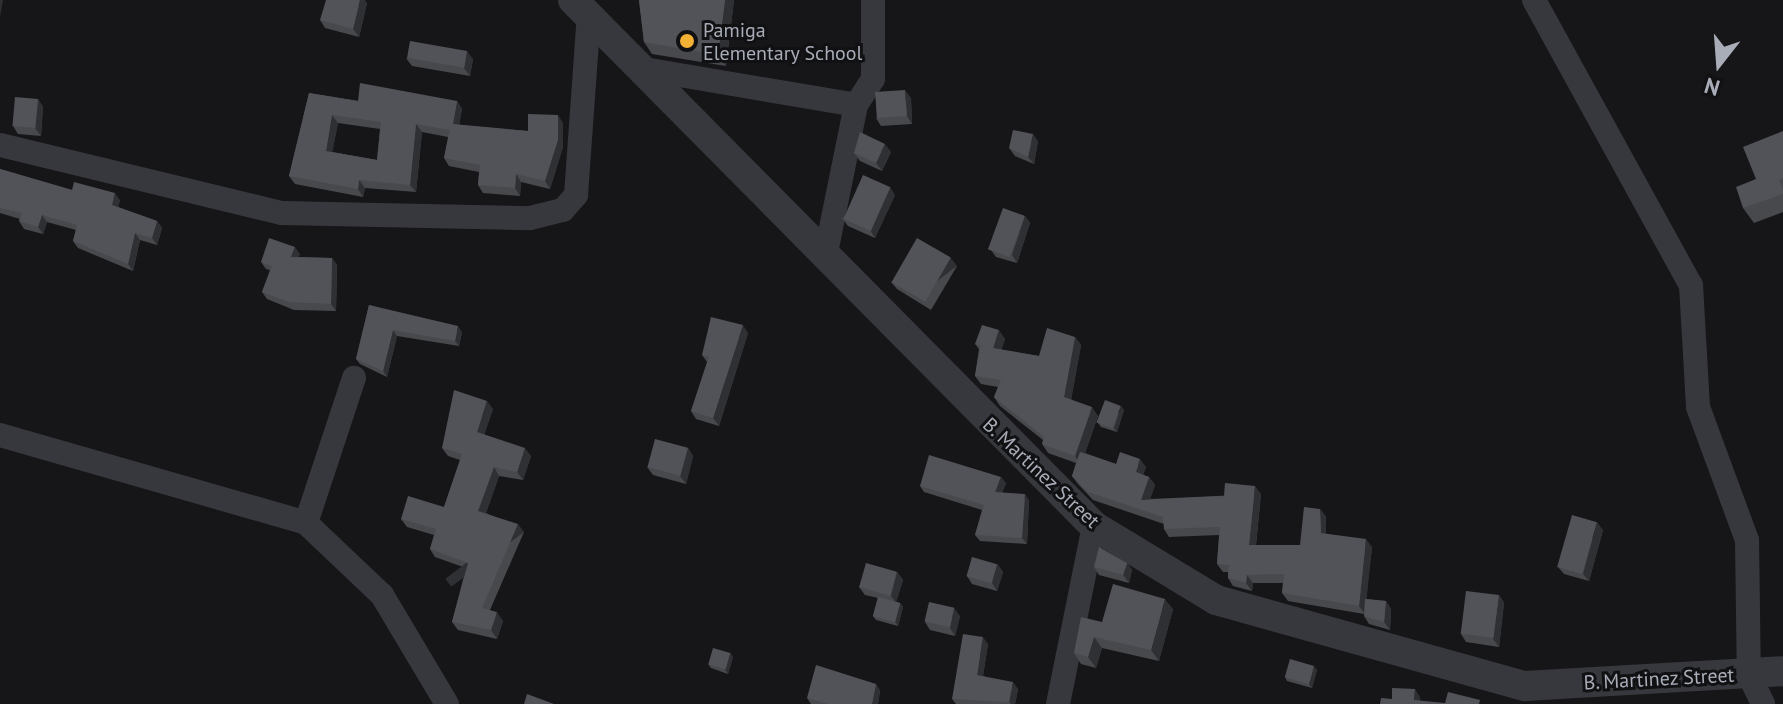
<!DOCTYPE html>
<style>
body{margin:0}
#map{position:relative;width:1783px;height:704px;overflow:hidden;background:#161618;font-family:"PT Sans",sans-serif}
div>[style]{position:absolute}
.minor>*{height:24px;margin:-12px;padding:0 12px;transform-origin:12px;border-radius:12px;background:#37383d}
.tertiary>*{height:30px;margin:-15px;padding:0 15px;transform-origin:15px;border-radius:15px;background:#37383d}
.wall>*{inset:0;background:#47494d}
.shaded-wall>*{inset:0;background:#2f3033;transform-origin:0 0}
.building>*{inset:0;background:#525359;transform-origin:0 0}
.dots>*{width:22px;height:22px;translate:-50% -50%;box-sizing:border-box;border:4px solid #111113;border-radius:50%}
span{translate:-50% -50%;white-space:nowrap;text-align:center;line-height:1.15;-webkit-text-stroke:6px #111113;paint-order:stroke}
.poi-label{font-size:20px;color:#a8adb8}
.left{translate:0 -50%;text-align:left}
.street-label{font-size:20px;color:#a8adb8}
.north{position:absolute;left:1679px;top:24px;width:80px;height:80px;-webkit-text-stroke:6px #111113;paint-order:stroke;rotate:197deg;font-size:22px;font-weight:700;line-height:32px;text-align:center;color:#a8adb8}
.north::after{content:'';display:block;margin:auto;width:28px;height:36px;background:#a8adb8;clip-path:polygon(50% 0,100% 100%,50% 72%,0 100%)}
</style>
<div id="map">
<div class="minor">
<div style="left:1534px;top:0;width:325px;rotate:61.2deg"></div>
<div style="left:1691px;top:285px;width:122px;rotate:86.7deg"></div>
<div style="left:1698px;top:407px;width:142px;rotate:69.8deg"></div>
<div style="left:1747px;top:540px;width:135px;rotate:89.2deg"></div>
<div style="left:1749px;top:675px;width:32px;rotate:64deg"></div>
<div style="left:644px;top:69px;width:215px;rotate:9.6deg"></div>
<div style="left:856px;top:105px;width:156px;rotate:101.5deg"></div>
<div style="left:856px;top:105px;width:31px;rotate:-57deg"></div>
<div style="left:873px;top:79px;width:79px;rotate:-90deg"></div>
<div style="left:0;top:145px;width:290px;rotate:13.6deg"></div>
<div style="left:282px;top:213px;width:248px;rotate:1.2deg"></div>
<div style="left:530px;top:218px;width:34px;rotate:-14deg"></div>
<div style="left:563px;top:210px;width:20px;rotate:-49deg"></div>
<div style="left:576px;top:195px;width:180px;rotate:-85.9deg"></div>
<div style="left:0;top:435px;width:318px;rotate:16deg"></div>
<div style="left:306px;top:523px;width:105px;rotate:43.5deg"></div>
<div style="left:382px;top:595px;width:127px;rotate:59.2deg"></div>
<div style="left:306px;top:523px;width:153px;rotate:-71.7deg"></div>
<div style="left:1058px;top:704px;width:182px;rotate:-78.6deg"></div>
</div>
<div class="tertiary">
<div style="left:573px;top:0;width:740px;rotate:45.27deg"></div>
<div style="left:1094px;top:526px;width:143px;rotate:31.2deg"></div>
<div style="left:1216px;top:600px;width:321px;rotate:15.6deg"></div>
<div style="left:1525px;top:686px;width:258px;rotate:-3.3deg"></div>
</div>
<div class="wall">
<div style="clip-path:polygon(639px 0,734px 0,726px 66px,652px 54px,644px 42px)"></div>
<div style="clip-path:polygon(367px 3px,359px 37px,325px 28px,320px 20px)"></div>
<div style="clip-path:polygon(406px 58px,473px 59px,470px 76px,412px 66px)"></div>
<div style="clip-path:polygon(evenodd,309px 93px,358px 101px,457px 101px,462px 109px,459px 125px,528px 131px,563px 123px,563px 147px,550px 189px,521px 182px,520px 196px,483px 193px,478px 185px,479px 172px,449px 166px,444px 158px,448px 137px,422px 132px,416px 192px,365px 188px,363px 197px,295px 184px,289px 176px,309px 93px,338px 123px,380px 129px,377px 160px,332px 152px,338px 123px)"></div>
<div style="clip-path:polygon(911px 98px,912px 124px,881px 126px,876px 118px)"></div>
<div style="clip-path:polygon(38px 99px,43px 107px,41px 136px,18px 134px,13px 126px)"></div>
<div style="clip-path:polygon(1783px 131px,1783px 212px,1754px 223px,1743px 208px,1756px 179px)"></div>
<div style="clip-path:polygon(1038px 141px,1034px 164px,1015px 156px,1009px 148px)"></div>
<div style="clip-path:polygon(891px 152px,882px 171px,860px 161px,854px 153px)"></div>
<div style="clip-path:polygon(0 169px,72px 190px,120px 200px,118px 207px,157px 221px,162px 228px,157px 245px,140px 240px,133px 271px,78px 248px,73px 241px,76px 230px,47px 222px,43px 234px,24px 229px,19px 221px,20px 219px,0 213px)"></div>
<div style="clip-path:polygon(895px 195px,875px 238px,848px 226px,842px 218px)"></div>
<div style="clip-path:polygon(1025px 216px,1030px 223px,1017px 263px,996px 257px,991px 250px)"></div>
<div style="clip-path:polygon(300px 254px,298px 257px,332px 258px,337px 265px,336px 311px,294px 310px,267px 299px,262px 292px,270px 270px,266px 269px,261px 262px)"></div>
<div style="clip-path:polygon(957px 266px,931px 310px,897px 289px,891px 282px)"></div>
<div style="clip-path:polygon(369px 305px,462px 332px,459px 346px,397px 336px,387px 377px,360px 364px,356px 359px)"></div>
<div style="clip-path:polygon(748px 333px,719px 426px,696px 419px,691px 411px,707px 362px,702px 355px)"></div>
<div style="clip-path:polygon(1075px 337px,1081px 345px,1071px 400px,1098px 416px,1085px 453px,1116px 464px,1146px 467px,1143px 475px,1149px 477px,1155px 485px,1150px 499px,1261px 494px,1256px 545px,1300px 545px,1320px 509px,1326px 517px,1326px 534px,1372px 547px,1366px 599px,1386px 601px,1391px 609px,1390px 630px,1369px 624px,1364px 616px,1364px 614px,1288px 601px,1282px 593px,1283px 583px,1253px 583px,1252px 591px,1233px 586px,1228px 578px,1228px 572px,1223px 572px,1217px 564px,1219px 535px,1169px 537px,1164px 529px,1164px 524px,1093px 500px,1078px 484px,1072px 476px,1076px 463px,1048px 453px,1042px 444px,1043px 440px,1000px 406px,994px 397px,998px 387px,981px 384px,975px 376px,979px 349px,975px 344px,1005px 339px,1001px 350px,1039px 356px)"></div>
<div style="clip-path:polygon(493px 409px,484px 435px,531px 456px,523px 480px,499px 476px,486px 513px,524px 532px,490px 610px,503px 621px,497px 639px,458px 630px,452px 622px,466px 568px,435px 557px,430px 549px,434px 535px,407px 527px,401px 519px,444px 507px,460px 460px,448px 456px,442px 448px)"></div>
<div style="clip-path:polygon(1124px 410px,1117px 432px,1101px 427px,1098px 423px)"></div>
<div style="clip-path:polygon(688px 448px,693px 456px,686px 484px,653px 475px,647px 467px)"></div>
<div style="clip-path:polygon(1006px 483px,1002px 493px,1029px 500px,1027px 544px,980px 541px,975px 535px,982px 510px,924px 492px,920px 486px)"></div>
<div style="clip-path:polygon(1603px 530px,1589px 581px,1564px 574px,1558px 567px)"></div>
<div style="clip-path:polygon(1127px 563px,1132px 570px,1129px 583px,1099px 575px,1094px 567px)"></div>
<div style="clip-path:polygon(997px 564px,1003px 572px,997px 591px,972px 584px,967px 576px)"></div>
<div style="clip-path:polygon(897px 572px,903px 580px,896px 602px,900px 603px,903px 607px,898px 626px,876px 620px,873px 616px,878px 598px,865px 595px,859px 587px)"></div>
<div style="clip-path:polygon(1499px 595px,1504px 603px,1499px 647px,1466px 642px,1461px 634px)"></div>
<div style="clip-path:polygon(1173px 609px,1159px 661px,1102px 648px,1096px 668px,1081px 664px,1074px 653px,1102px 622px)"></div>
<div style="clip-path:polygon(960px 616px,955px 636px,930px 630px,925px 622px)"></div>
<div style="clip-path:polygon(988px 644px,983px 676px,1018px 689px,1015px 704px,956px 704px,952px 699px)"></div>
<div style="clip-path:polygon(730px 653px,733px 657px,728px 674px,711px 668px,708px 664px)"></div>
<div style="clip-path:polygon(1317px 670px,1312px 688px,1287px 681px,1285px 677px)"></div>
<div style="clip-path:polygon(876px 684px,880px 691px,878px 704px,811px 704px,807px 698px)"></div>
</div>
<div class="shaded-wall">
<div style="clip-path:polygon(0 0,3px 0,0 17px)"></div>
<div style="clip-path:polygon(360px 0,365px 0,367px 3px,359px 37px,353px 29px)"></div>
<div style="clip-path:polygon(725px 0,734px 0,726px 66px,718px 55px)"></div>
<div style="clip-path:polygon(467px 51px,473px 59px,470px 76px,464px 68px)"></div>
<div style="clip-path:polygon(905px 90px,911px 98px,912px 124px,907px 116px)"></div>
<div style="clip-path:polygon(38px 99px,43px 107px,41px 136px,35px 128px)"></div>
<div style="clip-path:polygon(457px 101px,462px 109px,458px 132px,453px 124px)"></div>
<div style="clip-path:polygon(332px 115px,338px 123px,331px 159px,326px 151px)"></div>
<div style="clip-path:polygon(558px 115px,563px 123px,563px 147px,550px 189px,545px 181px)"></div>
<div style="clip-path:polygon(416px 124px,422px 132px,416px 192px,410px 185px)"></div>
<div style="clip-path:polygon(1033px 134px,1038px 141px,1034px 164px,1028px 157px)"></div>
<div style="clip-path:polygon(885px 144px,891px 152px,882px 171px,876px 163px)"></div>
<div style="clip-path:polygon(516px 174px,521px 182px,520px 196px,515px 188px)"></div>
<div style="clip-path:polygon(359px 180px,365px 188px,363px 197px,358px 189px)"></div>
<div style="clip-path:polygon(890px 187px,895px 195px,875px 238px,870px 230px)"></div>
<div style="clip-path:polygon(115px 193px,120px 200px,117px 212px,112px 205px)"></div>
<div style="clip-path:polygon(42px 215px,47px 222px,43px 234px,38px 227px)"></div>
<div style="clip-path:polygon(1025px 216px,1030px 223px,1017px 263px,1012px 255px)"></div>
<div style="clip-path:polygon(157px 221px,162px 228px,157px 245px,152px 238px)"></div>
<div style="clip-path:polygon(135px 233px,140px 240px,133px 271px,128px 264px)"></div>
<div style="clip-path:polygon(295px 247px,300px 254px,296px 264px,291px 257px)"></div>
<div style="clip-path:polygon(332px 258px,337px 265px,336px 311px,331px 304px)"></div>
<div style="left:951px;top:258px;width:10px;height:51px;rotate:53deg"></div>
<div style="clip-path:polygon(743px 325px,748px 333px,719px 426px,713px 418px)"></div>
<div style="clip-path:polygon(458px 326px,462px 332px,459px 346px,455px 341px)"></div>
<div style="clip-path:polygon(393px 330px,397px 336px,387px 377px,383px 371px)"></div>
<div style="clip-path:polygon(999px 330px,1005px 339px,999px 357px,993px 348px)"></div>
<div style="clip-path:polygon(1075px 337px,1081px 345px,1070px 406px,1064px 397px)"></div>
<div style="clip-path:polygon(487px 401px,493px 409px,482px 441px,477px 432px)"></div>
<div style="clip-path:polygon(1121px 406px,1124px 410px,1117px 432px,1114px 428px)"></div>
<div style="clip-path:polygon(1092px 407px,1098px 416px,1081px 465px,1075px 456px)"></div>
<div style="clip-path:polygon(525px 448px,531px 456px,523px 480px,517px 472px)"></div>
<div style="clip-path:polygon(688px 448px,693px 456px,686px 484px,680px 476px)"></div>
<div style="clip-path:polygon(1140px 459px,1146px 467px,1141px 480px,1136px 472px)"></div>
<div style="clip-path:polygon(494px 467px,499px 476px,484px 519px,478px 511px)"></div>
<div style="clip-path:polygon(1001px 477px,1006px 483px,999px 499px,995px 492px)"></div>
<div style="clip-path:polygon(1149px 477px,1155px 485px,1147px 508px,1141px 500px)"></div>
<div style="clip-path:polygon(1255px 486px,1261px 494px,1255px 553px,1249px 545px)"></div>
<div style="clip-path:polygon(1025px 494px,1029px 500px,1027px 544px,1022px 538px)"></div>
<div style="clip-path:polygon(1320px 509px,1326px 517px,1326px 541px,1321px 533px)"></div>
<div style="clip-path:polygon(1597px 522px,1603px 530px,1589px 581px,1583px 574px)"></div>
<div style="left:518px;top:524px;width:10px;height:91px;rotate:53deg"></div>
<div style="clip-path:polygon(1366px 539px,1372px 547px,1365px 614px,1359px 606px)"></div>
<div style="clip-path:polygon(1127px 563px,1132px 570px,1129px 583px,1123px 575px)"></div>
<div style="clip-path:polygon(997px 564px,1003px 572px,997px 591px,992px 583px)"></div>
<div style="clip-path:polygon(897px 572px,903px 580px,896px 603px,891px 596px)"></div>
<div style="clip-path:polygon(1247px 575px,1253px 583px,1252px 591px,1246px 583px)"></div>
<div style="clip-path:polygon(1499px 595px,1504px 603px,1499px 647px,1493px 639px)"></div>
<div style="clip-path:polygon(1165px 599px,1173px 609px,1159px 661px,1151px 650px)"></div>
<div style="clip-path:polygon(1386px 601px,1391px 609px,1390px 630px,1384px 622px)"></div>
<div style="clip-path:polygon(900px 603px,903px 607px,898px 626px,895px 622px)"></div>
<div style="clip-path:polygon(954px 608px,960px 616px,955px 636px,950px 628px)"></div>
<div style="clip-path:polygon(497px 612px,503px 621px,497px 639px,491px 630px)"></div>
<div style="clip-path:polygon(983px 637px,988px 644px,982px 682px,977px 675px)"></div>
<div style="clip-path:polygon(1094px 637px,1102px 648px,1096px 668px,1088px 657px)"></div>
<div style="clip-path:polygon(730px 653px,733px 657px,728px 674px,725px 670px)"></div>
<div style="clip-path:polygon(1314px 666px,1317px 670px,1312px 688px,1309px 684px)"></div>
<div style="clip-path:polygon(1013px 682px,1018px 689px,1015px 704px,1011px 704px,1009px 702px)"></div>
<div style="clip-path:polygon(876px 684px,880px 691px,878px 704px,872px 704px)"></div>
<div style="clip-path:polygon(1415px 689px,1420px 697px,1420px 704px,1414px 700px)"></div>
</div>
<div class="building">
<div style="clip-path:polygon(326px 0,360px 0,353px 29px,320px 20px)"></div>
<div style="clip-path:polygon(639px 0,725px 0,718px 55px,644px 42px)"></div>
<div style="left:410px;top:41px;width:58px;height:17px;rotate:10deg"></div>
<div style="clip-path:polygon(evenodd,360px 83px,457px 101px,453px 124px,528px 131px,528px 114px,558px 115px,558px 140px,545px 181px,516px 174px,515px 188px,478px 185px,480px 165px,444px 158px,450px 130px,416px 124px,410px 185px,359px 180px,358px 189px,289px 176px,309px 93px,358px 101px,360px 83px,332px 115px,381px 122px,377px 160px,326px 151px,332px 115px)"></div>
<div style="left:905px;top:90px;width:26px;height:30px;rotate:86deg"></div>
<div style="left:15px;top:97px;width:23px;height:29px;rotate:5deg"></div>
<div style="clip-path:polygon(1013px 130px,1033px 134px,1028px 157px,1009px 148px)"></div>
<div style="clip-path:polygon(1783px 131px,1783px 178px,1779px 180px,1783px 190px,1783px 194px,1743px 208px,1736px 187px,1756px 179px,1743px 147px)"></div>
<div style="clip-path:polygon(860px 132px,885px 144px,876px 163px,854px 153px)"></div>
<div style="clip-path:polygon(0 169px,72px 190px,74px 182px,115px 193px,112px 205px,157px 221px,152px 238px,135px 233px,128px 264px,73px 241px,77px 225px,42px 215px,38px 227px,19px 221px,22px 213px,0 208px)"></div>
<div style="left:863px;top:175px;width:30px;height:48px;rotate:24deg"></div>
<div style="left:1003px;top:208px;width:23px;height:44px;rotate:20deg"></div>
<div style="clip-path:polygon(269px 238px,295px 247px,291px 257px,332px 258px,331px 304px,289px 302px,262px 292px,272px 266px,261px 262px)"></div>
<div style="left:917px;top:238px;width:39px;height:51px;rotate:30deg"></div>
<div style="clip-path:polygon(369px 305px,458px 326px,455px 341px,393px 330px,383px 371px,356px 359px)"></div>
<div style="clip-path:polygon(711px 317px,743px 325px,713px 418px,691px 411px,709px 357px,702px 355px)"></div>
<div style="clip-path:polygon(982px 325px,999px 330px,993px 348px,1039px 356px,1047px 328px,1075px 337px,1064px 397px,1092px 407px,1075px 456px,1042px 444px,1044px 437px,994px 397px,1001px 380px,975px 376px,980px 346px,987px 347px,975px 344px)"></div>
<div style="clip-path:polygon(454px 390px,487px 401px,477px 432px,525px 448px,517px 472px,494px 467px,478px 511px,518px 524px,482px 608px,497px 612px,491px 630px,452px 622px,468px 563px,430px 549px,436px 529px,401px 519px,408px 496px,444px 507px,462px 454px,442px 448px)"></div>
<div style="left:1105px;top:400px;width:17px;height:24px;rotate:21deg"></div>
<div style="left:655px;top:439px;width:34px;height:29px;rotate:15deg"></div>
<div style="clip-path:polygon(1080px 452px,1116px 464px,1120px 452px,1140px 459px,1136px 472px,1149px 477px,1141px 500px,1224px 496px,1225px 483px,1255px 486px,1249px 545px,1300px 545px,1304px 507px,1320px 509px,1321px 533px,1366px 539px,1359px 606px,1282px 593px,1284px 574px,1247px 575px,1246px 583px,1228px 578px,1229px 565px,1217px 564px,1220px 527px,1164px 529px,1163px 517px,1088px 492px,1072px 476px)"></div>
<div style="clip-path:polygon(929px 455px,1001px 477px,995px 492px,1025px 494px,1022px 538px,975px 535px,984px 505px,920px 486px)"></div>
<div style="left:1572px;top:515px;width:26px;height:54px;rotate:16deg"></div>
<div style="clip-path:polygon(1099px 547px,1127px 563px,1123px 575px,1094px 567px)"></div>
<div style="left:972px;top:557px;width:26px;height:20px;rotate:16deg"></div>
<div style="left:866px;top:563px;width:32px;height:25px;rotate:16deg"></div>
<div style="clip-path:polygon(1113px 584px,1165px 599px,1151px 650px,1094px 637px,1088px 657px,1074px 653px,1081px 617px,1102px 622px)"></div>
<div style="left:1466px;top:591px;width:33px;height:43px;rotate:7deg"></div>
<div style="left:878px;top:597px;width:23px;height:20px;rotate:15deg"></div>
<div style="clip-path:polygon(1365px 599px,1386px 601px,1384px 622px,1364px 616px)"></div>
<div style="left:929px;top:602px;width:26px;height:20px;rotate:13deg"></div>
<div style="clip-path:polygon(963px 634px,983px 637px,977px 675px,1013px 682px,1009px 702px,952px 699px)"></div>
<div style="left:713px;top:648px;width:18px;height:17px;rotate:16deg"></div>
<div style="left:1290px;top:659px;width:25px;height:19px;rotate:16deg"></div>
<div style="clip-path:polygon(816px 665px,876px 684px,872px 704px,828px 704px,807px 698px)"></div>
<div style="clip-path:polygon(1392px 688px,1415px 689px,1414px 700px,1445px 703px,1448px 692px,1480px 700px,1479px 704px,1380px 704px,1381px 698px,1392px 699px)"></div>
<div style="clip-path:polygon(527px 694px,554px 704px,524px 704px)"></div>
</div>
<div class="dots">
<div style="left:687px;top:41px;background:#f2b134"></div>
</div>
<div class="poi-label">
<span class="left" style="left:703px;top:42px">Pamiga<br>Elementary School</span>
</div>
<div class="street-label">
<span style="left:1041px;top:473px;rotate:43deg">B. Martinez Street</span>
<span style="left:1659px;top:679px;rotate:-3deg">B. Martinez Street</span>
</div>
<div class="north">N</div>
</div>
